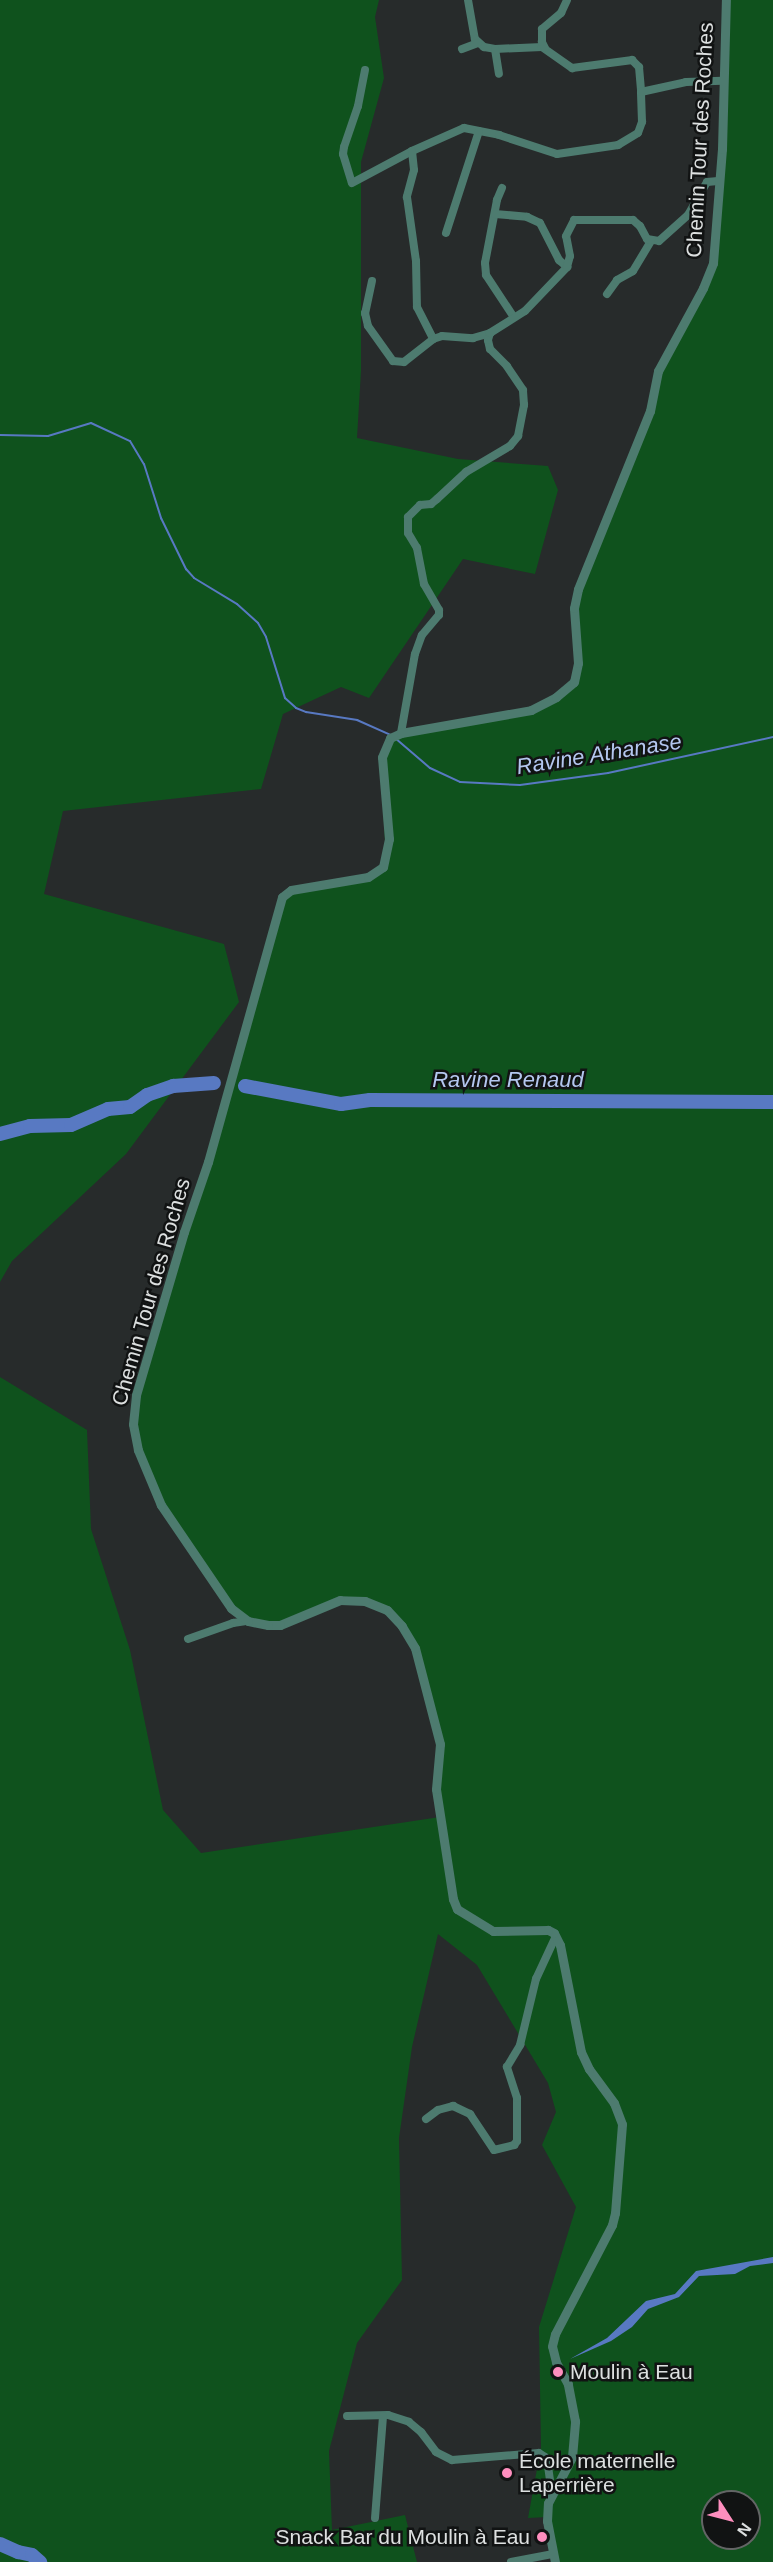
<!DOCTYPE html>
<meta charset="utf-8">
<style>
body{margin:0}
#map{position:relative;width:773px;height:2562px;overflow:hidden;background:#272b2b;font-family:Helvetica,sans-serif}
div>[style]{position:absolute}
.green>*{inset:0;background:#0f521d}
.water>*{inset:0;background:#5879c2}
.stream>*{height:2px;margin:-1px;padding:0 1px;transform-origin:1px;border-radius:1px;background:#5879c2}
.river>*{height:14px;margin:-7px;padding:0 7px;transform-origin:7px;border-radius:7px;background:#5879c2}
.minor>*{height:8px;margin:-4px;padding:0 4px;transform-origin:4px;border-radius:4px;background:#4d7b6f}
.tertiary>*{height:9px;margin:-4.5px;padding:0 4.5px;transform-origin:4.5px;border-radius:4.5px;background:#4d7b6f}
.dots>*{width:16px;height:16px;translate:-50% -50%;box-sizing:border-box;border:3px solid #111313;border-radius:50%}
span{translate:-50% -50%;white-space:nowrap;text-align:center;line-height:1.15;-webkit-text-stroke:5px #111313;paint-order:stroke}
.street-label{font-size:21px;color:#dde0e0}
.poi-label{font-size:21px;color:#dde0e0}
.left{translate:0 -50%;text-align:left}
.right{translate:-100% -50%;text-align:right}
.water-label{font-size:22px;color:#b4c7ef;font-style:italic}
.north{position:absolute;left:701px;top:2490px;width:60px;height:60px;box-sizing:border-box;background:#111313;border:2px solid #636565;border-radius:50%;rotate:126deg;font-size:16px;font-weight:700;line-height:24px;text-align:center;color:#dde0e0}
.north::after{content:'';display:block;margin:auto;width:21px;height:27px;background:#fe8ebe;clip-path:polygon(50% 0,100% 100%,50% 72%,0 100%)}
</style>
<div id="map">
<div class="green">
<div style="clip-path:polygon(0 0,379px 0,375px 17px,384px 78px,361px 162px,361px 371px,357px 438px,458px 459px,548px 466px,558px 490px,535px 574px,463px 559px,369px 698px,341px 687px,283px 714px,261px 789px,63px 811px,44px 894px,224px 944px,239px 1002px,126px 1154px,12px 1261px,0 1282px)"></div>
<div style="clip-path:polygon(evenodd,726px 0,773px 0,773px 2562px,555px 2562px,547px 2517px,528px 2518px,541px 2447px,539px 2327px,576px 2207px,542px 2145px,556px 2112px,548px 2083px,477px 1965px,438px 1934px,412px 2047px,399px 2138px,402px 2280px,357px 2343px,329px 2451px,332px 2530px,405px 2515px,417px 2562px,0 2562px,0 1377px,87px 1430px,91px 1529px,130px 1650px,163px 1810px,201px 1853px,440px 1817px,440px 1744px,415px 1648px,387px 1610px,340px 1600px,280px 1625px,248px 1621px,231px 1608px,172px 1524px,138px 1450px,136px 1395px,286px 893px,368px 877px,386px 859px,381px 772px,390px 738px,531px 710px,574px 682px,574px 608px,629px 469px,658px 371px,713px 263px,726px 0,713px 2502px,749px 2502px,749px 2538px,713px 2538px,713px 2502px)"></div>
</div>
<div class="water">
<div style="clip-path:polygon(773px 2257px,773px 2263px,750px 2266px,735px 2274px,699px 2276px,679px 2297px,648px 2309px,632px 2327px,611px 2341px,570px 2359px,607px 2338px,646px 2301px,675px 2294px,696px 2271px)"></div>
</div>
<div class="stream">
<div style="left:0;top:435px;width:48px;rotate:1.2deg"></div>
<div style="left:48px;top:436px;width:45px;rotate:-16.8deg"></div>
<div style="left:91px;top:423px;width:43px;rotate:24.8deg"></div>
<div style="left:130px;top:441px;width:27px;rotate:59deg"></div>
<div style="left:144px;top:464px;width:57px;rotate:72.5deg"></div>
<div style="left:161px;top:518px;width:57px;rotate:63.9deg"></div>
<div style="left:186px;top:569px;width:12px;rotate:48deg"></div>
<div style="left:194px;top:578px;width:50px;rotate:31.2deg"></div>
<div style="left:237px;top:604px;width:28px;rotate:42deg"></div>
<div style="left:258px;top:623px;width:16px;rotate:60deg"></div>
<div style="left:266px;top:637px;width:64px;rotate:72.7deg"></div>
<div style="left:285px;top:698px;width:15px;rotate:42deg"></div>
<div style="left:296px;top:708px;width:11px;rotate:22deg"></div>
<div style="left:306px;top:712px;width:52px;rotate:8.9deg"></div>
<div style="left:357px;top:720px;width:36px;rotate:24deg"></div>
<div style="left:395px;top:738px;width:46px;rotate:40.6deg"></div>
<div style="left:430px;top:768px;width:33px;rotate:25deg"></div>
<div style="left:460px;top:782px;width:60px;rotate:2.9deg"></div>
<div style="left:520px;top:785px;width:89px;rotate:-7.8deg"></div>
<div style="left:608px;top:773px;width:169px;rotate:-12.3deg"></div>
</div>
<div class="river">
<div style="left:245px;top:1086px;width:98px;rotate:10.6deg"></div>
<div style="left:341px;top:1104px;width:29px;rotate:-8deg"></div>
<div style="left:370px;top:1100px;width:403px;rotate:0.3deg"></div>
<div style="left:0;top:1134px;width:31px;rotate:-15deg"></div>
<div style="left:30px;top:1126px;width:41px;rotate:-1.4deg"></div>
<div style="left:71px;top:1125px;width:40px;rotate:-23.4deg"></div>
<div style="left:108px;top:1109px;width:22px;rotate:-5deg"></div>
<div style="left:130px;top:1107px;width:21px;rotate:-35deg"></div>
<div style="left:147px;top:1095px;width:28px;rotate:-19deg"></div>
<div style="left:173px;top:1086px;width:41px;rotate:-4.2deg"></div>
<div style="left:0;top:2544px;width:20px;rotate:24deg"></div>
<div style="left:18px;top:2552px;width:14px;rotate:12deg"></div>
<div style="left:32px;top:2555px;width:11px;rotate:41deg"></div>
</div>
<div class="minor">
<div style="left:468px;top:0;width:40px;rotate:80deg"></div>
<div style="left:475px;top:39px;width:12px;rotate:42deg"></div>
<div style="left:484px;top:47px;width:11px;rotate:10deg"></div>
<div style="left:495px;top:49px;width:47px;rotate:-2.4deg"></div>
<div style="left:542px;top:47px;width:37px;rotate:35deg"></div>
<div style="left:572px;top:68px;width:61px;rotate:-7.6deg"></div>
<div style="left:632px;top:60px;width:10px;rotate:45deg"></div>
<div style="left:639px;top:67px;width:25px;rotate:85deg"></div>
<div style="left:545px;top:48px;width:7px;rotate:-117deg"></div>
<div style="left:542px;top:42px;width:13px;rotate:-90deg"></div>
<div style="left:542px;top:29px;width:25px;rotate:-40deg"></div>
<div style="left:561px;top:13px;width:14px;rotate:-65deg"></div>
<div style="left:462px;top:49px;width:17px;rotate:-21deg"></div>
<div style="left:495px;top:49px;width:25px;rotate:81deg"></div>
<div style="left:365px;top:70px;width:37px;rotate:101deg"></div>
<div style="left:358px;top:106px;width:43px;rotate:108.9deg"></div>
<div style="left:344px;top:147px;width:7px;rotate:98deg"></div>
<div style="left:343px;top:154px;width:30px;rotate:73deg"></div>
<div style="left:352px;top:183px;width:68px;rotate:-28.1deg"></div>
<div style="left:412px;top:151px;width:57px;rotate:-23.9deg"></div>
<div style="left:464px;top:128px;width:36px;rotate:11deg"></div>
<div style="left:499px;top:135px;width:61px;rotate:18.1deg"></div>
<div style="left:557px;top:154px;width:62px;rotate:-8.4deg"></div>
<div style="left:618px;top:145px;width:23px;rotate:-31deg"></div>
<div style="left:638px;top:133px;width:12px;rotate:-70deg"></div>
<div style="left:642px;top:122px;width:30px;rotate:-92deg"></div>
<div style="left:641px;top:92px;width:46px;rotate:-12.5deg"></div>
<div style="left:686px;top:82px;width:36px;rotate:-2deg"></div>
<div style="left:412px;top:151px;width:19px;rotate:84deg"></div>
<div style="left:414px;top:170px;width:28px;rotate:105deg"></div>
<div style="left:407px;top:197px;width:65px;rotate:82deg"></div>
<div style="left:416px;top:261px;width:46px;rotate:88.8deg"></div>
<div style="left:417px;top:307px;width:36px;rotate:63deg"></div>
<div style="left:502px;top:188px;width:13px;rotate:113deg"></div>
<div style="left:497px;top:200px;width:64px;rotate:100.8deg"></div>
<div style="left:485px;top:263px;width:12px;rotate:85deg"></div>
<div style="left:486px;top:275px;width:49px;rotate:56.6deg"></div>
<div style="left:495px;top:214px;width:32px;rotate:5deg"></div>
<div style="left:527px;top:217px;width:14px;rotate:25deg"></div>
<div style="left:540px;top:223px;width:42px;rotate:62.8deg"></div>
<div style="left:559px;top:260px;width:11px;rotate:41deg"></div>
<div style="left:446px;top:233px;width:107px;rotate:-72.1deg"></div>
<div style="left:372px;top:281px;width:33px;rotate:102deg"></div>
<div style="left:365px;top:313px;width:13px;rotate:77deg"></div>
<div style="left:368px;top:326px;width:43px;rotate:54.5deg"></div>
<div style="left:393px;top:361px;width:11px;rotate:5deg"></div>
<div style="left:404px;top:362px;width:37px;rotate:-38deg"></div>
<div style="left:433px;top:339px;width:9px;rotate:-18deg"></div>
<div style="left:442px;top:336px;width:31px;rotate:4deg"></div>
<div style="left:473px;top:338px;width:18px;rotate:-16deg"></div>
<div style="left:607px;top:294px;width:17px;rotate:-54deg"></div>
<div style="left:617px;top:280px;width:18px;rotate:-29deg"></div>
<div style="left:633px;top:271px;width:35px;rotate:-59deg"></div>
<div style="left:401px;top:733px;width:80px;rotate:-80deg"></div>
<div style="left:415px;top:654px;width:20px;rotate:-70deg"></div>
<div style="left:422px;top:635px;width:26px;rotate:-50deg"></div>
<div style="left:439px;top:615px;width:5px;rotate:-90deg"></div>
<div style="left:439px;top:610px;width:30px;rotate:-120deg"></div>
<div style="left:424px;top:584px;width:37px;rotate:-101deg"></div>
<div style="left:417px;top:548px;width:17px;rotate:-121deg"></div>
<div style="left:408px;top:533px;width:16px;rotate:-90deg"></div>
<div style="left:408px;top:517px;width:17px;rotate:-45deg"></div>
<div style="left:420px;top:505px;width:11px;rotate:-5deg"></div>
<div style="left:431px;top:504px;width:8px;rotate:-40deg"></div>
<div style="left:437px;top:499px;width:40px;rotate:-43deg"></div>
<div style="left:466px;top:472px;width:51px;rotate:-30.6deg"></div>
<div style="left:510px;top:446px;width:13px;rotate:-51deg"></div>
<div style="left:518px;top:436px;width:32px;rotate:-79deg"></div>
<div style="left:524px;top:405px;width:15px;rotate:-94deg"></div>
<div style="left:523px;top:390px;width:29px;rotate:-124deg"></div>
<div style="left:507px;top:366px;width:24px;rotate:-135deg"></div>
<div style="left:490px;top:349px;width:9px;rotate:-103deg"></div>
<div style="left:488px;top:340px;width:7px;rotate:-74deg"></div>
<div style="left:490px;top:333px;width:41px;rotate:-32.2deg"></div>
<div style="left:525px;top:311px;width:61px;rotate:-46.3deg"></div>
<div style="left:567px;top:267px;width:11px;rotate:-75deg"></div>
<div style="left:570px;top:256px;width:20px;rotate:-101deg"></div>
<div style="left:566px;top:236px;width:18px;rotate:-63deg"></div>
<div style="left:574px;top:220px;width:59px"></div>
<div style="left:633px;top:220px;width:9px;rotate:41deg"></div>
<div style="left:640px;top:226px;width:15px;rotate:62deg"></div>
<div style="left:647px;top:239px;width:12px;rotate:9deg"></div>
<div style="left:659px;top:241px;width:39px;rotate:-42deg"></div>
<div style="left:688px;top:215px;width:38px;rotate:-60deg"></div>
<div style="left:707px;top:182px;width:11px;rotate:-5deg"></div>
<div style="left:188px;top:1639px;width:48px;rotate:-19.6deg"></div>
<div style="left:233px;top:1623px;width:15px;rotate:-8deg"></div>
<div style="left:426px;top:2119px;width:15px;rotate:-37deg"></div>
<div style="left:438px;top:2110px;width:16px;rotate:-15deg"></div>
<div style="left:453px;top:2106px;width:19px;rotate:25deg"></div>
<div style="left:470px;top:2114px;width:43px;rotate:56.3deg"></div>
<div style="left:494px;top:2150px;width:21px;rotate:-14deg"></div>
<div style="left:514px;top:2145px;width:5px;rotate:-53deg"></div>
<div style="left:517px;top:2141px;width:43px;rotate:-90deg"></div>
<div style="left:517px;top:2098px;width:33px;rotate:-108deg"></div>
<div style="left:507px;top:2067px;width:26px;rotate:-59deg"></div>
<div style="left:520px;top:2045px;width:68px;rotate:-76.4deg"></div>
<div style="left:536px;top:1979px;width:47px;rotate:-65.1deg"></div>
<div style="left:347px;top:2416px;width:41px;rotate:-1.4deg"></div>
<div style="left:388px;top:2415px;width:22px;rotate:18deg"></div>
<div style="left:409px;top:2422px;width:16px;rotate:40deg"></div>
<div style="left:421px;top:2432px;width:25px;rotate:53deg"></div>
<div style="left:436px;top:2452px;width:18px;rotate:27deg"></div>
<div style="left:452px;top:2460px;width:87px;rotate:-4.6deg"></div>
<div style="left:539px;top:2453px;width:7px;rotate:34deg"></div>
<div style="left:545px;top:2457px;width:9px;rotate:72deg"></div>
<div style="left:548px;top:2466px;width:28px;rotate:82deg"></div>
<div style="left:375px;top:2518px;width:102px;rotate:-85.5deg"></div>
<div style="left:511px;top:2562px;width:43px;rotate:-10.8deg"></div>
</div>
<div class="tertiary">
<div style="left:555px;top:2562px;width:42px;rotate:-101deg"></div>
<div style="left:547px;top:2521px;width:18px;rotate:-87deg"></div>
<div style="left:548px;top:2503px;width:52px;rotate:-62.4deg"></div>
<div style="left:572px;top:2457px;width:36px;rotate:-85deg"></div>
<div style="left:575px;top:2421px;width:38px;rotate:-101deg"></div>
<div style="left:568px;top:2384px;width:25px;rotate:-119deg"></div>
<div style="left:556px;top:2362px;width:16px;rotate:-104deg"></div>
<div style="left:552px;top:2346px;width:12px;rotate:-76deg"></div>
<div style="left:555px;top:2334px;width:123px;rotate:-62.4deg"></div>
<div style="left:612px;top:2225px;width:12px;rotate:-76deg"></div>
<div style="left:615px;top:2213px;width:89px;rotate:-85.5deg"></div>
<div style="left:622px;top:2124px;width:22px;rotate:-111deg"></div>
<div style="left:614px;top:2103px;width:42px;rotate:-126.3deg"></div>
<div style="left:589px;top:2069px;width:19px;rotate:-115deg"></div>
<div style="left:581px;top:2052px;width:109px;rotate:-101.1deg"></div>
<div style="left:560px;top:1945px;width:13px;rotate:-117deg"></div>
<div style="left:554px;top:1933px;width:7px;rotate:-153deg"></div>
<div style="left:548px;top:1930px;width:55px;rotate:179deg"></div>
<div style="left:493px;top:1931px;width:42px;rotate:-148.6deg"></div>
<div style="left:457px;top:1909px;width:11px;rotate:-112deg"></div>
<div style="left:453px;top:1899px;width:111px;rotate:-98.8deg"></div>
<div style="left:436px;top:1789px;width:45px;rotate:-84.9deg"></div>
<div style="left:440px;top:1744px;width:99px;rotate:-104.6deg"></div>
<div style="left:415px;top:1648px;width:26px;rotate:-121deg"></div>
<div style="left:402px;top:1626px;width:22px;rotate:-133deg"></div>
<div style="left:387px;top:1610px;width:24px;rotate:-158deg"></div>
<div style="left:365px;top:1601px;width:25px;rotate:-178deg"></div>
<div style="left:340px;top:1600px;width:65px;rotate:157.4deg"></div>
<div style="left:280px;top:1625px;width:12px;rotate:180deg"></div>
<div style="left:268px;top:1625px;width:20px;rotate:-169deg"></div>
<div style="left:248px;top:1621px;width:21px;rotate:-143deg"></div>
<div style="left:231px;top:1608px;width:125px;rotate:-124.2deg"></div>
<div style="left:161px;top:1505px;width:60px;rotate:-112.7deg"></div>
<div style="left:138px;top:1450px;width:26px;rotate:-101deg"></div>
<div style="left:133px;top:1424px;width:29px;rotate:-84deg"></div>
<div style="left:136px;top:1395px;width:170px;rotate:-73.6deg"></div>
<div style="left:184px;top:1232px;width:74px;rotate:-71.1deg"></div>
<div style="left:208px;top:1162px;width:275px;rotate:-74.4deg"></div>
<div style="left:282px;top:897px;width:11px;rotate:-38deg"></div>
<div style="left:291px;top:890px;width:78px;rotate:-9.6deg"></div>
<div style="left:368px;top:877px;width:18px;rotate:-34deg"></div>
<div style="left:383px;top:867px;width:29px;rotate:-78deg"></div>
<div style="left:389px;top:839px;width:82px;rotate:-94.9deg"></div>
<div style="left:382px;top:757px;width:21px;rotate:-67deg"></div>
<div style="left:390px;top:738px;width:12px;rotate:-24deg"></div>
<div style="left:401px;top:733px;width:132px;rotate:-10deg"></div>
<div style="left:531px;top:710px;width:28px;rotate:-27deg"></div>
<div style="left:556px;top:697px;width:23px;rotate:-40deg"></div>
<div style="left:574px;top:682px;width:19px;rotate:-78deg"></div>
<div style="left:578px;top:663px;width:55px;rotate:-94.2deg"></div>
<div style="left:574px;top:608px;width:19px;rotate:-78deg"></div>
<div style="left:578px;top:589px;width:192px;rotate:-68deg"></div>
<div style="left:650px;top:411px;width:41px;rotate:-78.7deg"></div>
<div style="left:658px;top:371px;width:94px;rotate:-61.5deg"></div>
<div style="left:703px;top:288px;width:27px;rotate:-68deg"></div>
<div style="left:713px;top:263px;width:114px;rotate:-85.5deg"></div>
<div style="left:722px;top:149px;width:149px;rotate:-88.5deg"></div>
</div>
<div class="dots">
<div style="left:558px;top:2372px;background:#fe8ebe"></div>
<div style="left:507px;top:2473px;background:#fe8ebe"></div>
<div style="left:542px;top:2537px;background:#fe8ebe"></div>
</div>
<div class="street-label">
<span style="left:700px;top:140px;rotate:-87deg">Chemin Tour des Roches</span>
<span style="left:151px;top:1292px;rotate:-74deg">Chemin Tour des Roches</span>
</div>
<div class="poi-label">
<span class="left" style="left:570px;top:2372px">Moulin à Eau</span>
<span class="left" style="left:519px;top:2473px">École maternelle<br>Laperrière</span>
<span class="right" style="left:530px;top:2537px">Snack Bar du Moulin à Eau</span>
</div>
<div class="water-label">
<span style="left:599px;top:754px;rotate:-9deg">Ravine Athanase</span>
<span style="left:508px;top:1080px">Ravine Renaud</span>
</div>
<div class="north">N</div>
</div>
